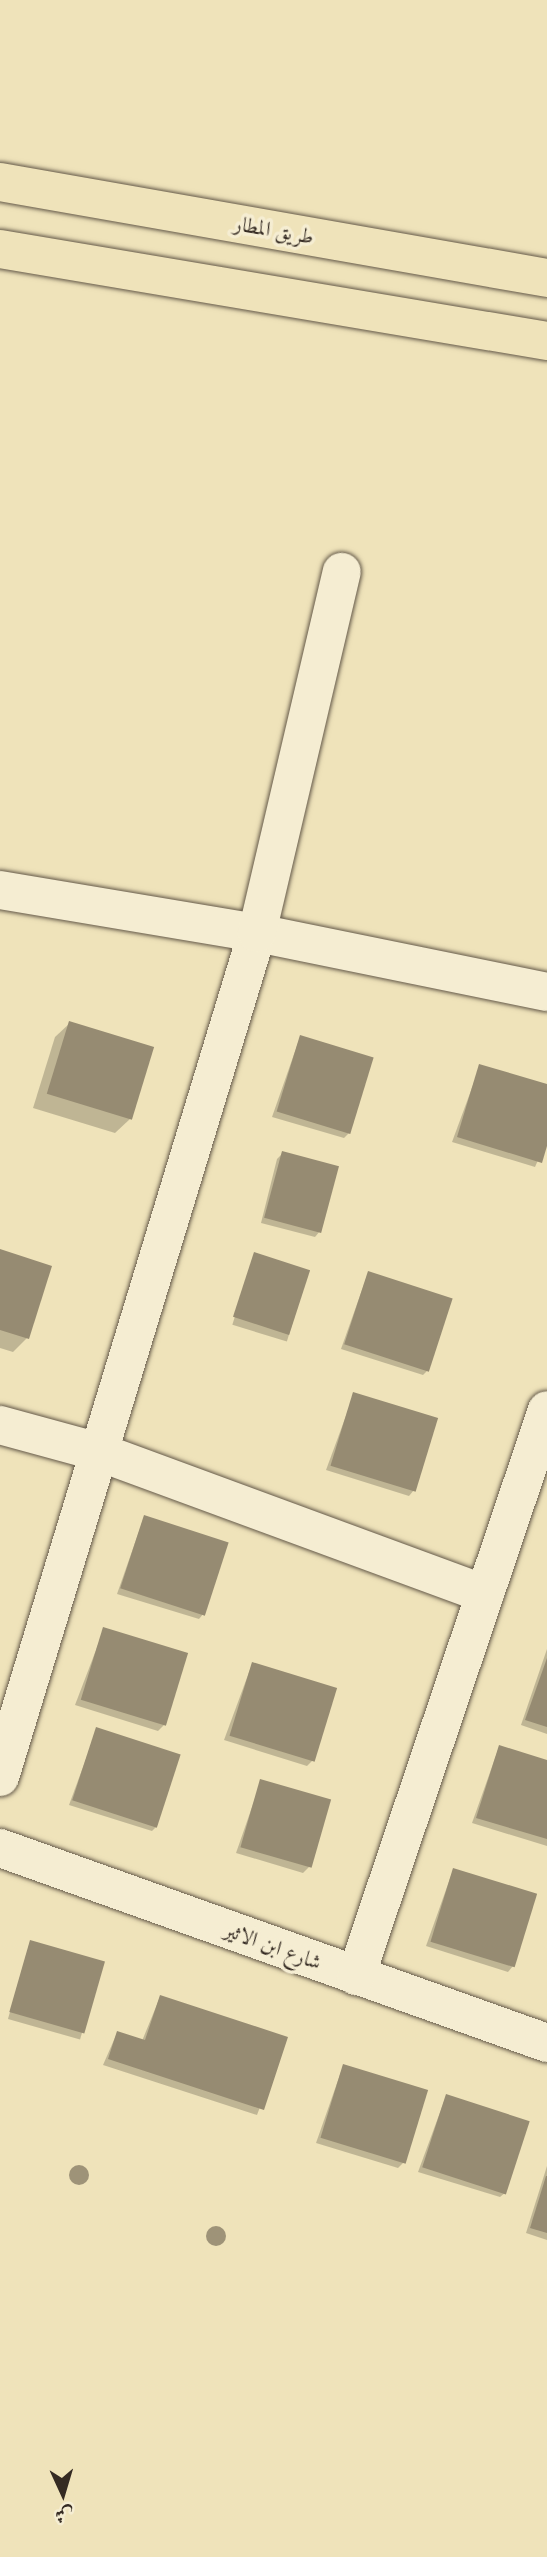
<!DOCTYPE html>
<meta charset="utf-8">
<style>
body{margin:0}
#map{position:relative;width:547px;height:2557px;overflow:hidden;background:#efe3ba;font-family:"Libre Caslon Text",Amiri,serif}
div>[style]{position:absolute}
.shadow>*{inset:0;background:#0003;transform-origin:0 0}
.building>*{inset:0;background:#968b72;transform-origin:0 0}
.roads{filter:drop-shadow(0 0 2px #645949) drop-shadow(0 0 2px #645949)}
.minor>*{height:38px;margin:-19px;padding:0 19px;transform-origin:19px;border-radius:19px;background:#f5edd2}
.highway>*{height:38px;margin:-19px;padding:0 19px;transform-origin:19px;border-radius:19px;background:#efe3ba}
.trees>*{width:20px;height:20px;margin:-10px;border-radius:50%;background:#9e9378}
span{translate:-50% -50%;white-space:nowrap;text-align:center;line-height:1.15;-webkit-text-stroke:7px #f5edd2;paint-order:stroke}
.street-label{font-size:21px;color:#352b23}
.north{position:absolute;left:28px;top:2459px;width:70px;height:70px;-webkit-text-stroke:5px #f5edd2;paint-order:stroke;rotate:176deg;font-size:19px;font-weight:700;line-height:28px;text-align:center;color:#352b23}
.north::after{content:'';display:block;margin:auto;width:24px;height:32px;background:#352b23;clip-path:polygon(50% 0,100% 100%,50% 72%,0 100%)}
</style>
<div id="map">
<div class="shadow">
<div style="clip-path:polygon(70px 1023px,130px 1119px,115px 1133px,33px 1108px,55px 1037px)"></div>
<div style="clip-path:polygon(300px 1037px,350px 1132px,344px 1138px,272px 1117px)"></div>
<div style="clip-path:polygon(480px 1066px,547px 1086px,547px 1140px,535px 1167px,452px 1142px)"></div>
<div style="clip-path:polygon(283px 1153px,320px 1231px,315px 1237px,261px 1223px,277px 1159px)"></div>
<div style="clip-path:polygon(0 1251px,27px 1338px,13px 1352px,0 1348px)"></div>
<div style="left:254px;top:1254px;width:57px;height:74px;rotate:17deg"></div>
<div style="clip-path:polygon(368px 1273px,429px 1369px,423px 1375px,341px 1349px)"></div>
<div style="clip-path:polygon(354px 1394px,414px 1490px,409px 1496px,326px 1470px)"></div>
<div style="clip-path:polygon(144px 1517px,204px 1613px,199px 1619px,117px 1594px)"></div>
<div style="clip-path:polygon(104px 1629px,164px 1725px,158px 1731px,75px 1705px)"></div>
<div style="clip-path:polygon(547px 1649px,547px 1734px,521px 1725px)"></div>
<div style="clip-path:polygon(252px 1664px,313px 1760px,307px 1766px,224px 1740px)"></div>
<div style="clip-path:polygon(97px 1729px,157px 1826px,152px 1831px,69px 1805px)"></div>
<div style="clip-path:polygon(499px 1747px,547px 1762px,547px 1846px,472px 1823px)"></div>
<div style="clip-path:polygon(261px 1781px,309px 1867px,303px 1873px,236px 1853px)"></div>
<div style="clip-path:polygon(453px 1870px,513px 1966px,508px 1972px,426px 1946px)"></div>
<div style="left:30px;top:1942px;width:75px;height:80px;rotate:16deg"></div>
<div style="clip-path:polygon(160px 1997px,286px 2038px,257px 2115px,103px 2065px,117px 2033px,142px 2041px)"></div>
<div style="clip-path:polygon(343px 2066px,404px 2162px,398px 2168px,316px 2143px)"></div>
<div style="clip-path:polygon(446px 2096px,506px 2192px,500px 2197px,418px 2172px)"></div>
<div style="clip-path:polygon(547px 2166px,547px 2240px,526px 2233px)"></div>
</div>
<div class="building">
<div style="left:69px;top:1021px;width:89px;height:76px;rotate:17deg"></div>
<div style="left:300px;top:1035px;width:77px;height:80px;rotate:17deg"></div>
<div style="clip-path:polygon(479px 1064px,547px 1084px,547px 1146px,542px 1163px,457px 1137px)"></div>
<div style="left:282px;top:1151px;width:59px;height:69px;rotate:15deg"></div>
<div style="clip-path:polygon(0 1249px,52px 1266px,29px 1339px,0 1330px)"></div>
<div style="left:254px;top:1252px;width:59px;height:68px;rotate:18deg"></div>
<div style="left:368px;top:1271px;width:89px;height:77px;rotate:18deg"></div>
<div style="left:353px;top:1392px;width:89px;height:77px;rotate:17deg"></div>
<div style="left:144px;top:1515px;width:89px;height:77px;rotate:18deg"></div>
<div style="left:103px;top:1627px;width:89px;height:76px;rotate:17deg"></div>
<div style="clip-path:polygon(547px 1658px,547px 1727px,525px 1720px)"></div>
<div style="left:252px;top:1662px;width:89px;height:77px;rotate:17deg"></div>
<div style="left:96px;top:1727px;width:89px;height:77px;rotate:18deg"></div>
<div style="clip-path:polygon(499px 1745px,547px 1760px,547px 1839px,476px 1818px)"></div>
<div style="left:260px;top:1779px;width:74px;height:71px;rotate:16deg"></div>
<div style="left:453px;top:1868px;width:88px;height:77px;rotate:17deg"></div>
<div style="left:30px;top:1940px;width:78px;height:75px;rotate:16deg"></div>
<div style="clip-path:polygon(160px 1995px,288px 2037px,264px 2110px,108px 2059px,117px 2031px,145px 2040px)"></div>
<div style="left:343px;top:2064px;width:89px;height:77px;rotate:17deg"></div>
<div style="left:446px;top:2094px;width:88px;height:77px;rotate:18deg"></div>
<div style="clip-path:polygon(546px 2176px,547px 2176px,547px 2233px,530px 2228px)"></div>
</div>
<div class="roads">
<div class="minor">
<div style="left:0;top:890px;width:261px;rotate:9.5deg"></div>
<div style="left:257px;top:933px;width:296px;rotate:11.5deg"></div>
<div style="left:0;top:1425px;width:103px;rotate:15.3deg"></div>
<div style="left:99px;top:1452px;width:411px;rotate:20.2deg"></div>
<div style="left:0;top:1777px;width:882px;rotate:-73.06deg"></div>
<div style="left:257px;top:933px;width:371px;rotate:-76.8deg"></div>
<div style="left:0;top:1848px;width:581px;rotate:19.62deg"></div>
<div style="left:356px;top:1976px;width:597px;rotate:-71.35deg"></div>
</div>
<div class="highway">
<div style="left:0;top:182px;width:555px;rotate:9.95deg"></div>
<div style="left:0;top:249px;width:555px;rotate:9.55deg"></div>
</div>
</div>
<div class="trees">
<div style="left:79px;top:2175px"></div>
<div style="left:216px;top:2236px"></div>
</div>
<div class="street-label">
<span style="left:274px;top:230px;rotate:10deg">طريق المطار</span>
<span style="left:273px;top:1946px;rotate:20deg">شارع ابن الاثير</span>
</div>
<div class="north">ش</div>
</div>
